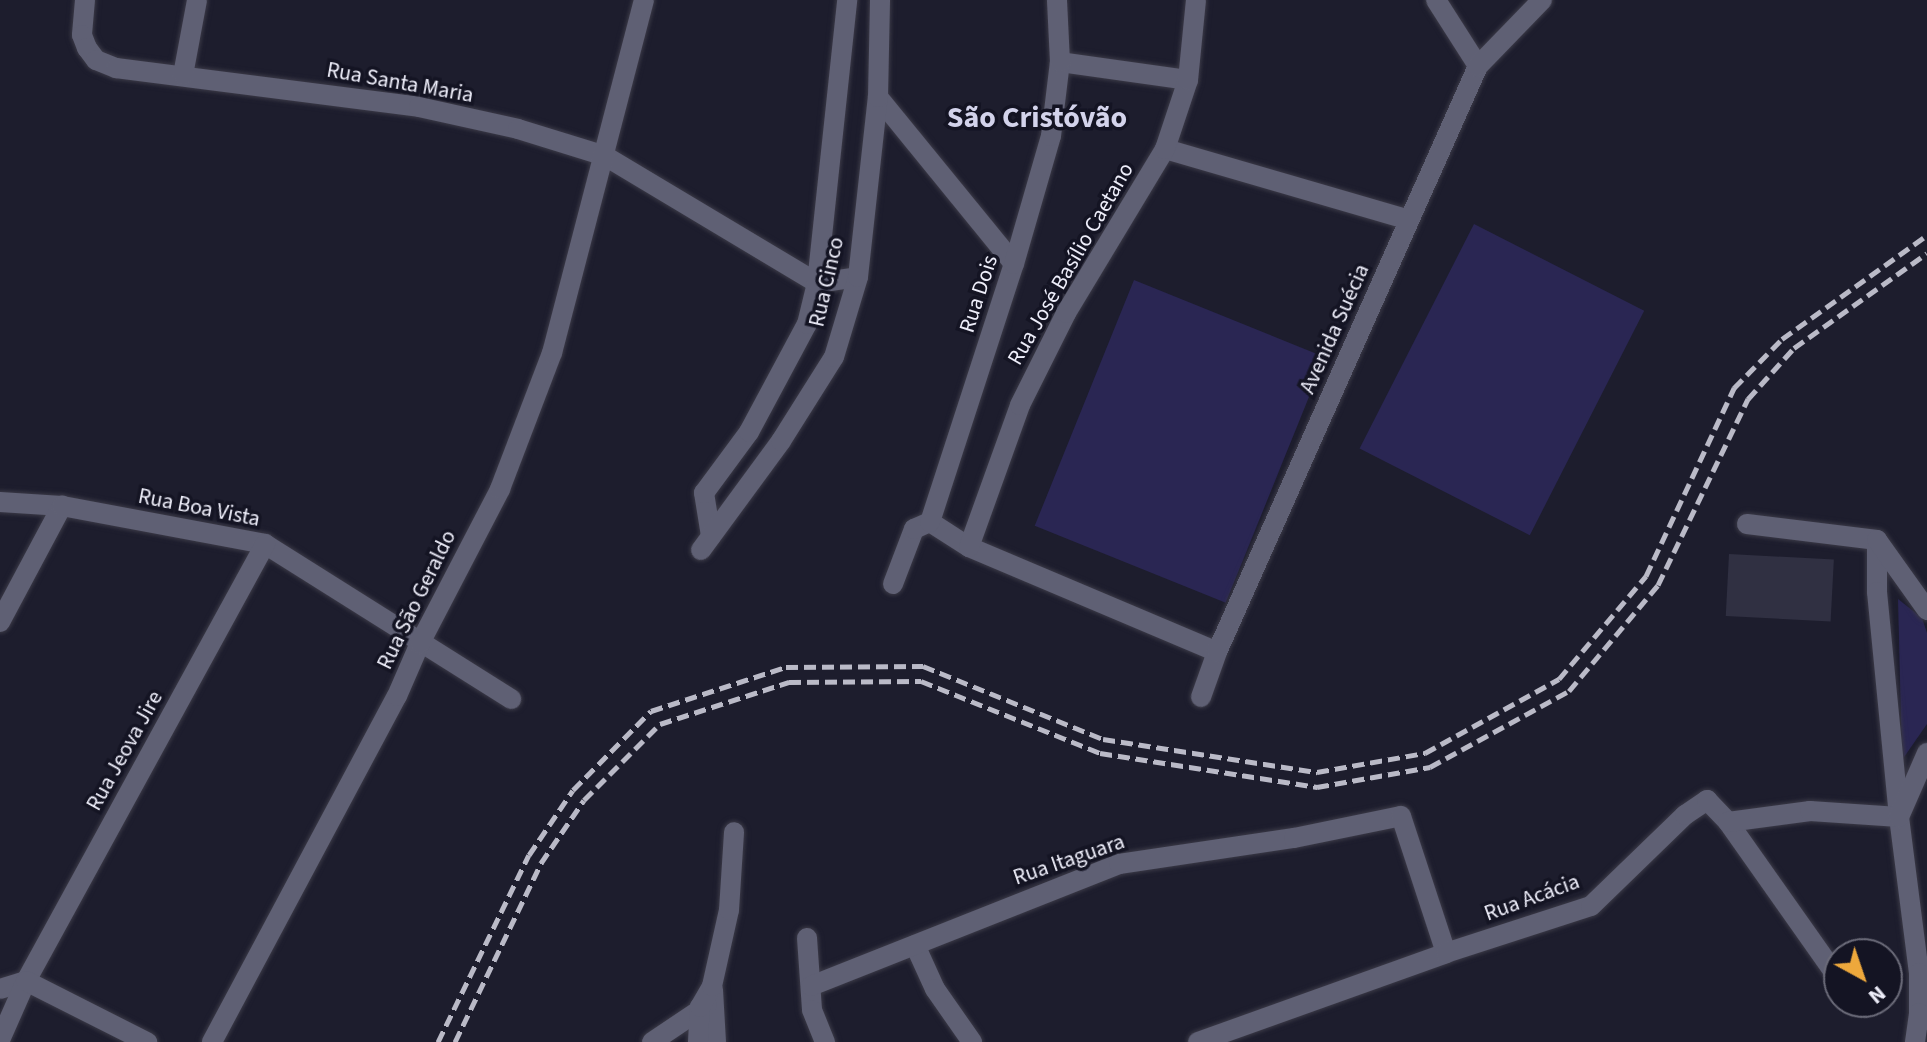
<!DOCTYPE html>
<meta charset="utf-8">
<style>
body{margin:0}
#map{position:relative;width:1927px;height:1042px;overflow:hidden;background:#1d1d2d;font-family:"Source Sans 3",sans-serif}
div>[style]{position:absolute}
.green>*{inset:0;background:#2a2653;transform-origin:0 0}
.building>*{inset:0;background:#303042;transform-origin:0 0}
.roads{filter:drop-shadow(0 0 2px #3b3a47) drop-shadow(0 0 2px #3b3a47)}
.minor>*{height:20px;margin:-10px;padding:0 10px;transform-origin:10px;border-radius:10px;background:#5f6074}
.rail>*{height:5px;margin-top:-2.5px;transform-origin:0;background:repeating-linear-gradient(90deg,#babac7 0 12px,transparent 0 18px)}
span{translate:-50% -50%;white-space:nowrap;text-align:center;line-height:1.15;-webkit-text-stroke:7px #141423;paint-order:stroke}
.street-label{font-size:22px;color:#eeeefa}
.district-label{font-size:30px;color:#d3d3eb;font-weight:700}
.north{position:absolute;left:1823px;top:938px;width:80px;height:80px;box-sizing:border-box;background:#141423;border:2px solid #6b6b79;border-radius:50%;rotate:140deg;font-size:22px;font-weight:700;line-height:32px;text-align:center;color:#eeeefa}
.north::after{content:'';display:block;margin:auto;width:28px;height:36px;background:#eda83c;clip-path:polygon(50% 0,100% 100%,50% 72%,0 100%)}
</style>
<div id="map">
<div class="green">
<div style="left:1474px;top:224px;width:191px;height:252px;rotate:27deg"></div>
<div style="left:1134px;top:280px;width:206px;height:265px;rotate:22deg"></div>
<div style="clip-path:polygon(1898px 599px,1922px 618px,1927px 633px,1927px 724px,1902px 760px)"></div>
</div>
<div class="building">
<div style="left:1729px;top:554px;width:105px;height:62px;rotate:3deg"></div>
</div>
<div class="roads">
<div class="minor">
<div style="left:85px;top:0;width:35px;rotate:95deg"></div>
<div style="left:82px;top:35px;width:14px;rotate:69deg"></div>
<div style="left:87px;top:48px;width:15px;rotate:53deg"></div>
<div style="left:96px;top:60px;width:22px;rotate:22deg"></div>
<div style="left:116px;top:68px;width:305px;rotate:7.3deg"></div>
<div style="left:419px;top:107px;width:101px;rotate:12.5deg"></div>
<div style="left:518px;top:129px;width:91px;rotate:17.2deg"></div>
<div style="left:605px;top:156px;width:247px;rotate:30.9deg"></div>
<div style="left:817px;top:283px;width:41px;rotate:-8.3deg"></div>
<div style="left:1436px;top:0;width:78px;rotate:57.5deg"></div>
<div style="left:1060px;top:62px;width:129px;rotate:8deg"></div>
<div style="left:183px;top:75px;width:76px;rotate:-79.4deg"></div>
<div style="left:878px;top:97px;width:215px;rotate:50.8deg"></div>
<div style="left:1165px;top:149px;width:254px;rotate:16.2deg"></div>
<div style="left:0;top:502px;width:62px;rotate:3.7deg"></div>
<div style="left:930px;top:522px;width:46px;rotate:32.7deg"></div>
<div style="left:969px;top:547px;width:269px;rotate:22.9deg"></div>
<div style="left:1747px;top:524px;width:131px;rotate:7deg"></div>
<div style="left:711px;top:536px;width:44px;rotate:-99.2deg"></div>
<div style="left:704px;top:493px;width:76px;rotate:-53.6deg"></div>
<div style="left:749px;top:432px;width:123px;rotate:-61.8deg"></div>
<div style="left:807px;top:324px;width:42px;rotate:-76.3deg"></div>
<div style="left:817px;top:283px;width:285px;rotate:-83.9deg"></div>
<div style="left:1877px;top:540px;width:52px;rotate:90deg"></div>
<div style="left:1877px;top:592px;width:226px;rotate:84.4deg"></div>
<div style="left:1899px;top:817px;width:157px;rotate:82.7deg"></div>
<div style="left:1919px;top:973px;width:40px;rotate:90deg"></div>
<div style="left:1919px;top:1013px;width:11px;rotate:41deg"></div>
<div style="left:1877px;top:540px;width:86px;rotate:54.5deg"></div>
<div style="left:969px;top:547px;width:151px;rotate:-70.2deg"></div>
<div style="left:1020px;top:405px;width:103px;rotate:-63.4deg"></div>
<div style="left:1066px;top:313px;width:192px;rotate:-58.9deg"></div>
<div style="left:1165px;top:149px;width:73px;rotate:-71.6deg"></div>
<div style="left:1188px;top:80px;width:80px;rotate:-84.3deg"></div>
<div style="left:701px;top:550px;width:135px;rotate:-53.7deg"></div>
<div style="left:781px;top:441px;width:99px;rotate:-57.8deg"></div>
<div style="left:834px;top:357px;width:84px;rotate:-73.3deg"></div>
<div style="left:858px;top:277px;width:181px;rotate:-83.7deg"></div>
<div style="left:878px;top:97px;width:97px;rotate:-88.8deg"></div>
<div style="left:893px;top:584px;width:59px;rotate:-69.1deg"></div>
<div style="left:914px;top:529px;width:17px;rotate:-24deg"></div>
<div style="left:930px;top:522px;width:271px;rotate:-72deg"></div>
<div style="left:1014px;top:264px;width:133px;rotate:-73.9deg"></div>
<div style="left:1051px;top:136px;width:75px;rotate:-83.1deg"></div>
<div style="left:1060px;top:62px;width:62px;rotate:-92.8deg"></div>
<div style="left:0;top:622px;width:132px;rotate:-61.9deg"></div>
<div style="left:62px;top:506px;width:207px;rotate:10.6deg"></div>
<div style="left:265px;top:544px;width:291px;rotate:32.2deg"></div>
<div style="left:1201px;top:697px;width:48px;rotate:-70.4deg"></div>
<div style="left:1217px;top:652px;width:641px;rotate:-65.99deg"></div>
<div style="left:1478px;top:66px;width:92px;rotate:-45.9deg"></div>
<div style="left:1728px;top:822px;width:191px;rotate:54.8deg"></div>
<div style="left:807px;top:938px;width:72px;rotate:86deg"></div>
<div style="left:812px;top:1010px;width:35px;rotate:68deg"></div>
<div style="left:915px;top:945px;width:48px;rotate:65.6deg"></div>
<div style="left:935px;top:989px;width:65px;rotate:55.1deg"></div>
<div style="left:811px;top:986px;width:331px;rotate:-21.6deg"></div>
<div style="left:1119px;top:864px;width:177px;rotate:-8.5deg"></div>
<div style="left:1294px;top:838px;width:109px;rotate:-11.6deg"></div>
<div style="left:1401px;top:816px;width:144px;rotate:71.8deg"></div>
<div style="left:0;top:989px;width:27px;rotate:-17deg"></div>
<div style="left:26px;top:981px;width:498px;rotate:-61.3deg"></div>
<div style="left:713px;top:990px;width:52px;rotate:86.7deg"></div>
<div style="left:0;top:1040px;width:64px;rotate:-66.2deg"></div>
<div style="left:26px;top:981px;width:136px;rotate:26.8deg"></div>
<div style="left:212px;top:1042px;width:392px;rotate:-61.9deg"></div>
<div style="left:397px;top:696px;width:58px;rotate:-66.5deg"></div>
<div style="left:420px;top:643px;width:174px;rotate:-62.5deg"></div>
<div style="left:500px;top:489px;width:146px;rotate:-69.1deg"></div>
<div style="left:552px;top:353px;width:365px;rotate:-75.4deg"></div>
<div style="left:652px;top:1042px;width:66px;rotate:-33.9deg"></div>
<div style="left:698px;top:1042px;width:35px;rotate:-87deg"></div>
<div style="left:700px;top:1007px;width:24px;rotate:-60deg"></div>
<div style="left:712px;top:986px;width:78px;rotate:-77.4deg"></div>
<div style="left:729px;top:910px;width:78px;rotate:-86.3deg"></div>
<div style="left:1198px;top:1042px;width:263px;rotate:-19.7deg"></div>
<div style="left:1446px;top:953px;width:152px;rotate:-18deg"></div>
<div style="left:1591px;top:906px;width:131px;rotate:-44.1deg"></div>
<div style="left:1685px;top:815px;width:27px;rotate:-34deg"></div>
<div style="left:1707px;top:800px;width:30px;rotate:46deg"></div>
<div style="left:1728px;top:822px;width:83px;rotate:-7.6deg"></div>
<div style="left:1810px;top:811px;width:89px;rotate:3.9deg"></div>
<div style="left:1899px;top:817px;width:70px;rotate:-66.4deg"></div>
<div style="left:1915px;top:1042px;width:29px;rotate:-82deg"></div>
</div>
</div>
<div class="rail">
<div style="left:438px;top:1042px;width:208px;rotate:-64.1deg"></div>
<div style="left:529px;top:855px;width:78px;rotate:-55.9deg"></div>
<div style="left:573px;top:790px;width:111px;rotate:-45.4deg"></div>
<div style="left:651px;top:711px;width:142px;rotate:-18.1deg"></div>
<div style="left:786px;top:667px;width:137px;rotate:-0.4deg"></div>
<div style="left:923px;top:666px;width:194px;rotate:22.1deg"></div>
<div style="left:1103px;top:739px;width:217px;rotate:8.8deg"></div>
<div style="left:1317px;top:772px;width:110px;rotate:-10deg"></div>
<div style="left:1425px;top:753px;width:153px;rotate:-28.9deg"></div>
<div style="left:1559px;top:679px;width:135px;rotate:-49.8deg"></div>
<div style="left:1646px;top:576px;width:208px;rotate:-64.9deg"></div>
<div style="left:1734px;top:388px;width:69px;rotate:-45.6deg"></div>
<div style="left:1782px;top:339px;width:178px;rotate:-35.6deg"></div>
<div style="left:455px;top:1042px;width:199px;rotate:-64.3deg"></div>
<div style="left:541px;top:863px;width:76px;rotate:-55.7deg"></div>
<div style="left:584px;top:800px;width:107px;rotate:-45deg"></div>
<div style="left:660px;top:724px;width:136px;rotate:-18deg"></div>
<div style="left:789px;top:682px;width:132px;rotate:-0.4deg"></div>
<div style="left:921px;top:681px;width:193px;rotate:21.9deg"></div>
<div style="left:1100px;top:753px;width:220px;rotate:8.9deg"></div>
<div style="left:1317px;top:787px;width:115px;rotate:-10deg"></div>
<div style="left:1430px;top:767px;width:158px;rotate:-28.7deg"></div>
<div style="left:1569px;top:691px;width:138px;rotate:-50deg"></div>
<div style="left:1658px;top:585px;width:207px;rotate:-64.2deg"></div>
<div style="left:1748px;top:399px;width:69px;rotate:-48deg"></div>
<div style="left:1794px;top:348px;width:163px;rotate:-35.5deg"></div>
</div>
<div class="street-label">
<span style="left:400px;top:83px;rotate:10deg">Rua Santa Maria</span>
<span style="left:1071px;top:264px;rotate:-60deg">Rua José Basílio Caetano</span>
<span style="left:827px;top:282px;rotate:-77deg">Rua Cinco</span>
<span style="left:979px;top:294px;rotate:-72deg">Rua Dois</span>
<span style="left:1335px;top:329px;rotate:-66deg">Avenida Suécia</span>
<span style="left:199px;top:508px;rotate:11deg">Rua Boa Vista</span>
<span style="left:417px;top:600px;rotate:-64deg">Rua São Geraldo</span>
<span style="left:125px;top:751px;rotate:-61deg">Rua Jeova Jire</span>
<span style="left:1069px;top:860px;rotate:-19deg">Rua Itaguara</span>
<span style="left:1532px;top:898px;rotate:-20deg">Rua Acácia</span>
</div>
<div class="district-label">
<span style="left:1037px;top:118px">São Cristóvão</span>
</div>
<div class="north">N</div>
</div>
